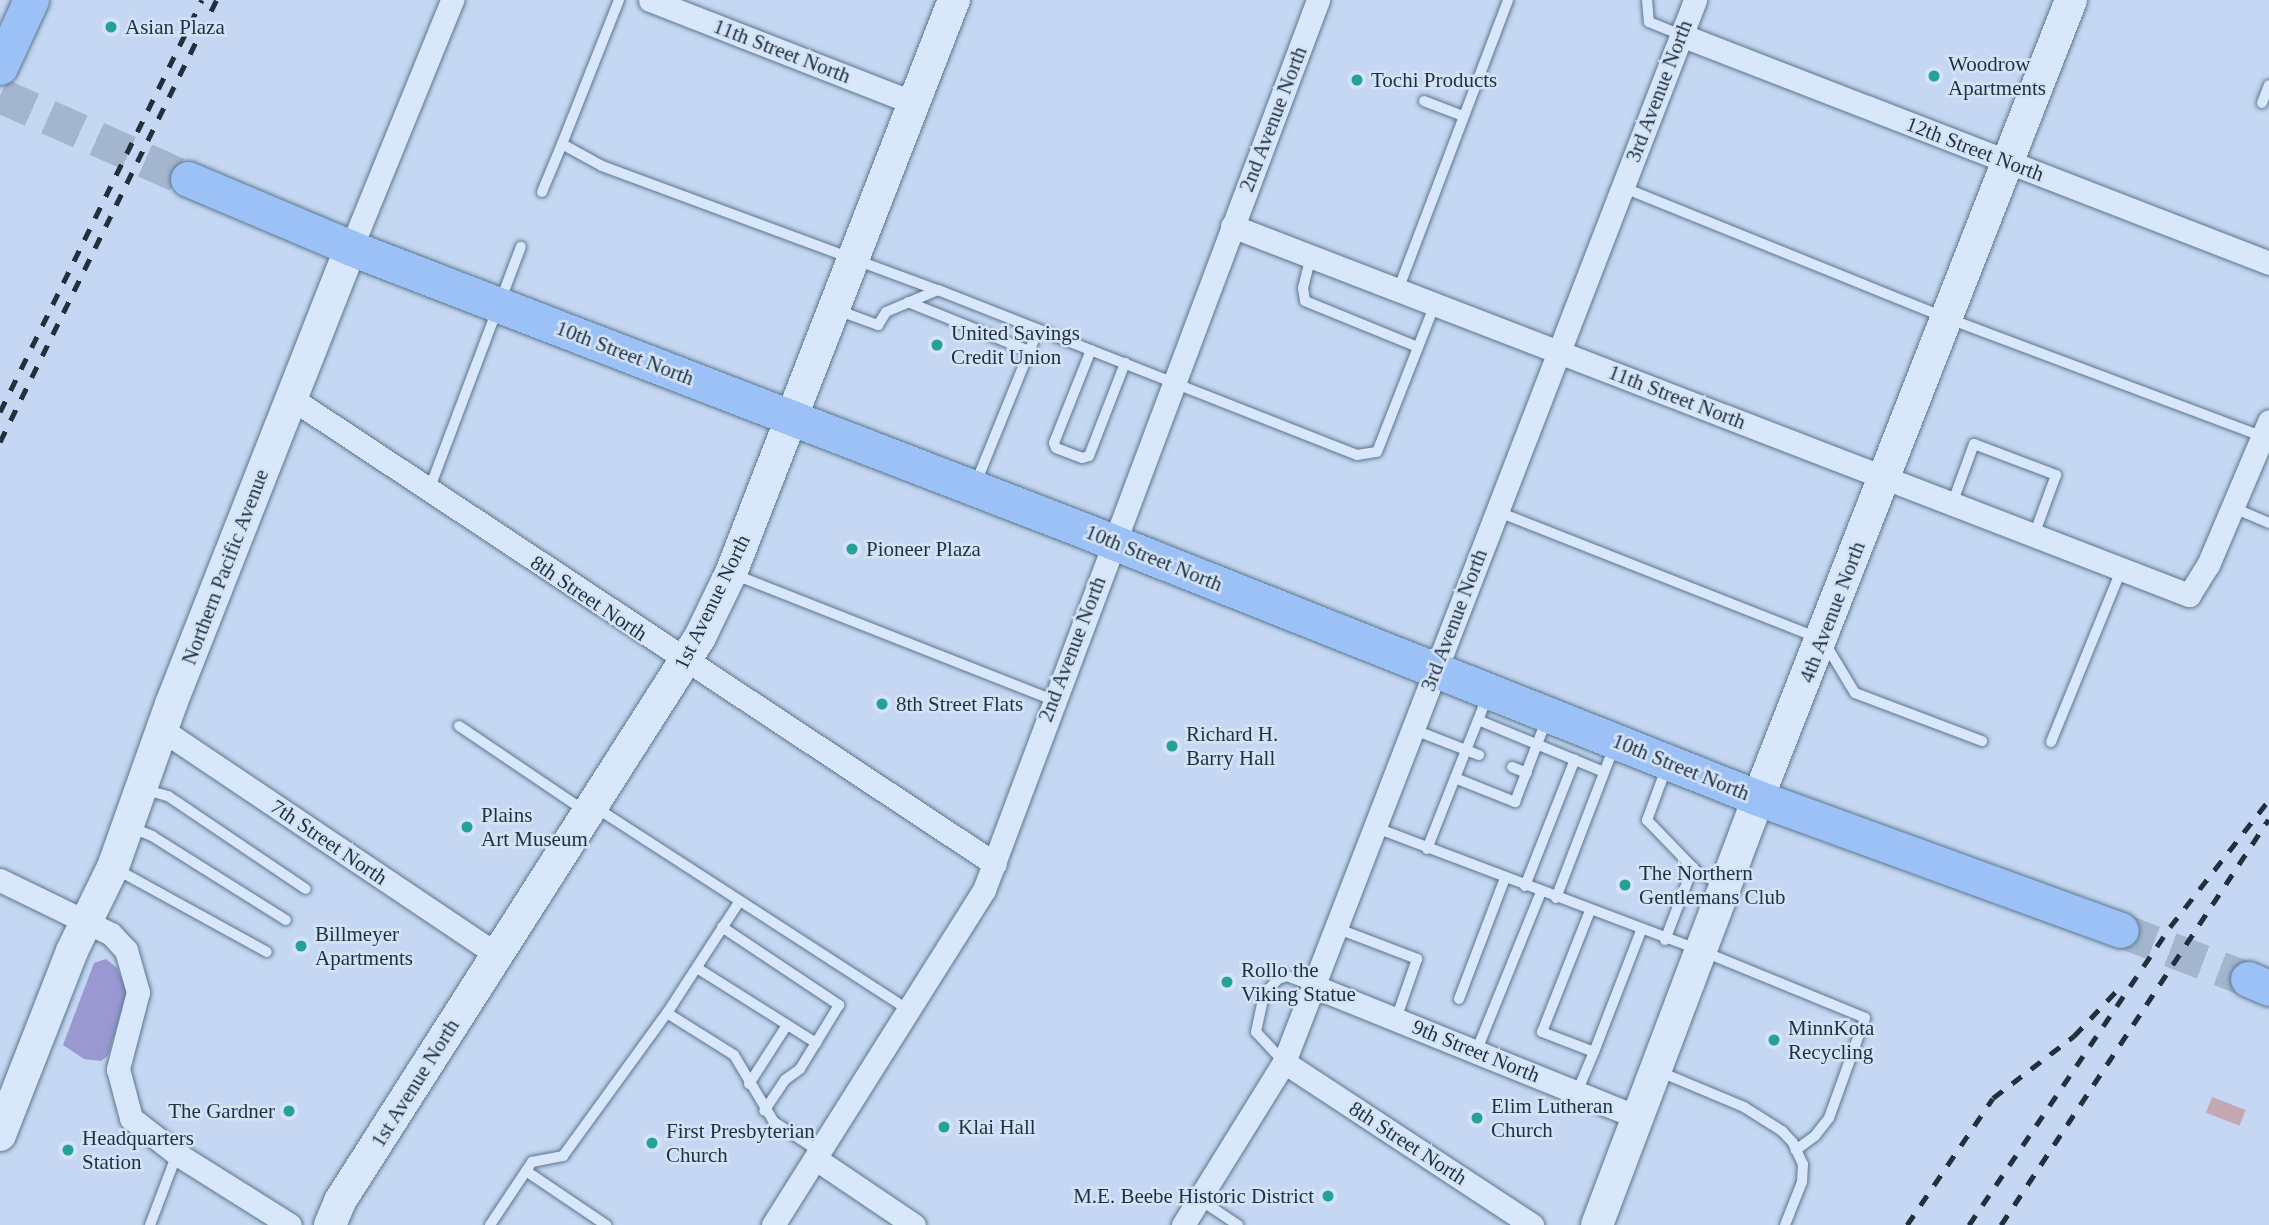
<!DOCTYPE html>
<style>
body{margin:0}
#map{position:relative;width:2269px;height:1225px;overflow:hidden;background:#c5d7f2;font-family:"Times New Roman",serif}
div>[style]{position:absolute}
.green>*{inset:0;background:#9998d1}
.water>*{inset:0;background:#c5a7b3;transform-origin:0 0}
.primary-tunnel>*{height:35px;margin-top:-17.5px;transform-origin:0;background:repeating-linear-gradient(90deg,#a4b6ce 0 35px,transparent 0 53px)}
.roads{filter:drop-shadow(0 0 2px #59778e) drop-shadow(0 0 2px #59778e)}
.lane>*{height:10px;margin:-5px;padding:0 5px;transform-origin:5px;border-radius:5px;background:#d9e7fb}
.street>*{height:23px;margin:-11.5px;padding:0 11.5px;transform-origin:11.5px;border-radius:11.5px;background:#d9e7fb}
.secondary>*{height:32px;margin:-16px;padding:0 16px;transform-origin:16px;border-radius:16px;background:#d9e7fb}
.primary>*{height:35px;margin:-17.5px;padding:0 17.5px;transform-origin:17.5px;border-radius:17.5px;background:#9bc1f7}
.rail>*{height:5px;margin-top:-2.5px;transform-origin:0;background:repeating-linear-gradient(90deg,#1e313d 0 12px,transparent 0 24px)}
.dots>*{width:19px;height:19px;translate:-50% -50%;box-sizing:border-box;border:4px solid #d5e3f8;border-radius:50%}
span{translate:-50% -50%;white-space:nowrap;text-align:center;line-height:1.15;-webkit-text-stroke:5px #d5e3f8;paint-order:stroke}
.poi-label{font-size:21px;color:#1e313d}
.left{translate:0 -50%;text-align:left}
.right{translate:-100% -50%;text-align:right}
.street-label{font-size:21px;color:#1e313d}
</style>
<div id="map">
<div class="green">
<div style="clip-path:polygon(106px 959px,117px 968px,127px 991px,108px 1056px,101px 1061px,84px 1059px,63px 1045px,94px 963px)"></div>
</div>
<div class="water">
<div style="left:2212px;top:1097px;width:36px;height:17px;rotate:21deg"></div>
</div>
<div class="primary-tunnel">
<div style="left:0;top:95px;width:206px;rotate:24.1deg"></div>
<div style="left:2121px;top:930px;width:136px;rotate:21.1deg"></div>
</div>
<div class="roads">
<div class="lane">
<div style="left:619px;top:0;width:155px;rotate:111.6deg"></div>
<div style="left:562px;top:144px;width:46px;rotate:28.8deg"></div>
<div style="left:602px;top:166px;width:358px;rotate:20.3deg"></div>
<div style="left:938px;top:290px;width:450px;rotate:21.5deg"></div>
<div style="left:1357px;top:455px;width:20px;rotate:-9deg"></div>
<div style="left:1377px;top:452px;width:159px;rotate:-68.6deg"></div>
<div style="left:1647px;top:0;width:22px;rotate:85deg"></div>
<div style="left:1649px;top:22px;width:35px;rotate:22deg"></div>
<div style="left:1424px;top:101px;width:42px;rotate:21deg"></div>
<div style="left:2262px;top:103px;width:19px;rotate:-69deg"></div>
<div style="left:1622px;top:187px;width:350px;rotate:22deg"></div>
<div style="left:1947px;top:318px;width:338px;rotate:20.6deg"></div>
<div style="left:542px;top:192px;width:52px;rotate:-67.4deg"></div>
<div style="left:1311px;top:256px;width:33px;rotate:104deg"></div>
<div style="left:1303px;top:288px;width:13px;rotate:81deg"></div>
<div style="left:1305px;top:301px;width:122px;rotate:22.2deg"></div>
<div style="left:1398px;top:290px;width:310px;rotate:-69.2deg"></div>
<div style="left:908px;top:302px;width:131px;rotate:22deg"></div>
<div style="left:837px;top:310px;width:44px;rotate:20.1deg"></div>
<div style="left:878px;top:325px;width:15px;rotate:-58deg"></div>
<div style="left:886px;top:312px;width:56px;rotate:-22.9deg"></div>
<div style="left:1091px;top:350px;width:100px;rotate:111.7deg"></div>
<div style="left:1054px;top:443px;width:5px;rotate:68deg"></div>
<div style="left:1056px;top:448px;width:28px;rotate:21deg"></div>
<div style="left:1082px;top:458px;width:7px;rotate:-16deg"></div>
<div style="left:1089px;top:456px;width:100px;rotate:-68.8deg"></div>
<div style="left:975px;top:485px;width:167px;rotate:-67.9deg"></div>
<div style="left:429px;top:490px;width:260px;rotate:-69.3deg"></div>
<div style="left:1952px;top:504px;width:64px;rotate:-69.9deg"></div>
<div style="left:1974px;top:444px;width:88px;rotate:20.7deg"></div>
<div style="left:2056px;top:475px;width:64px;rotate:110.1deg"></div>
<div style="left:2234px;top:508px;width:38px;rotate:23deg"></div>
<div style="left:1496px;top:511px;width:352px;rotate:21.5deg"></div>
<div style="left:1823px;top:640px;width:62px;rotate:58.9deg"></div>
<div style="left:1855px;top:693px;width:136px;rotate:20.7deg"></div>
<div style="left:733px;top:574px;width:344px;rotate:21.5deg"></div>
<div style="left:1487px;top:697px;width:25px;rotate:111deg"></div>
<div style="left:1478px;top:720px;width:136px;rotate:22.4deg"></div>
<div style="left:459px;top:726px;width:152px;rotate:34deg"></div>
<div style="left:1412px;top:729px;width:72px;rotate:21.2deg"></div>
<div style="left:2051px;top:742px;width:188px;rotate:-67.8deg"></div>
<div style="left:1667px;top:766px;width:58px;rotate:110.3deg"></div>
<div style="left:1647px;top:820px;width:75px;rotate:46.1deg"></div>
<div style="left:1699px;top:874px;width:26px;rotate:23deg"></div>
<div style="left:1512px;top:767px;width:16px;rotate:22deg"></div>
<div style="left:1455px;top:778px;width:62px;rotate:-68.4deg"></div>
<div style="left:143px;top:789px;width:26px;rotate:16deg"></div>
<div style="left:168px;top:796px;width:166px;rotate:34deg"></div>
<div style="left:595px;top:807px;width:375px;rotate:32.9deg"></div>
<div style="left:130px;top:827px;width:24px;rotate:22deg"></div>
<div style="left:152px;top:836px;width:158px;rotate:32.1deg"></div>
<div style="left:1374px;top:827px;width:351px;rotate:20.7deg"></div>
<div style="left:1702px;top:951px;width:176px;rotate:22.3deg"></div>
<div style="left:1865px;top:1018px;width:106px;rotate:109.8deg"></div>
<div style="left:1829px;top:1118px;width:23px;rotate:128deg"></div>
<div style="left:1815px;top:1136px;width:24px;rotate:144deg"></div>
<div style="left:1427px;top:849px;width:76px;rotate:-68.5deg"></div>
<div style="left:1455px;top:778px;width:65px;rotate:21.8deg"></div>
<div style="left:1515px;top:802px;width:87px;rotate:-69.1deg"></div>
<div style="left:116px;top:869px;width:172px;rotate:28.8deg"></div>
<div style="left:1525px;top:886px;width:136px;rotate:-68.5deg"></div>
<div style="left:1556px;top:898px;width:162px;rotate:-69deg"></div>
<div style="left:722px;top:927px;width:141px;rotate:33.7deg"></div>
<div style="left:839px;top:1005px;width:75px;rotate:121.4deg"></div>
<div style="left:800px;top:1069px;width:19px;rotate:144deg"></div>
<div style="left:785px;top:1080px;width:37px;rotate:124deg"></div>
<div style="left:1336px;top:928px;width:87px;rotate:20.9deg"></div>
<div style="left:1417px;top:959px;width:64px;rotate:109.3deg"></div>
<div style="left:1665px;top:940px;width:78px;rotate:-69deg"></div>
<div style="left:697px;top:968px;width:141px;rotate:32.2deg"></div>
<div style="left:1459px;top:999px;width:129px;rotate:-69.2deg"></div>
<div style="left:667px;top:1013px;width:79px;rotate:32.1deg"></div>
<div style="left:734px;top:1055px;width:78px;rotate:59.2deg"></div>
<div style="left:774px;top:1122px;width:55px;rotate:33.1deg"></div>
<div style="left:1476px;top:1052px;width:173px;rotate:-67.9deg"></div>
<div style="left:1594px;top:1052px;width:130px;rotate:-68.8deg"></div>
<div style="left:1284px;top:1062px;width:41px;rotate:-133deg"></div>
<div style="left:1256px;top:1032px;width:38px;rotate:-78deg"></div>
<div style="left:1264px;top:995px;width:21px;rotate:-49deg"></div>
<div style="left:1278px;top:979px;width:9px;rotate:-18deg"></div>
<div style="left:1287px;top:976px;width:28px;rotate:21deg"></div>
<div style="left:1658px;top:1071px;width:93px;rotate:22.7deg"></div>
<div style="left:1744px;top:1107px;width:45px;rotate:32.3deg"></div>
<div style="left:1782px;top:1131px;width:16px;rotate:47deg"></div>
<div style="left:1793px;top:1143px;width:23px;rotate:65deg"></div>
<div style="left:1803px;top:1164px;width:18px;rotate:93deg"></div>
<div style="left:1802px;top:1182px;width:46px;rotate:111.6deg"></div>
<div style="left:749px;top:1084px;width:70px;rotate:-57.2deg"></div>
<div style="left:1577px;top:1092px;width:43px;rotate:-67deg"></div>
<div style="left:1594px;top:1052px;width:56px;rotate:-159deg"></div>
<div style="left:1542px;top:1032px;width:130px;rotate:-68.4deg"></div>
<div style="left:526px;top:1171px;width:97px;rotate:34deg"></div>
<div style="left:1199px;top:1199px;width:47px;rotate:33.7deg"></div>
<div style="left:150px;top:1225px;width:76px;rotate:-69.2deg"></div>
<div style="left:490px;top:1225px;width:76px;rotate:-56.3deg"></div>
<div style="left:532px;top:1162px;width:32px;rotate:-11deg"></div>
<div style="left:563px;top:1156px;width:177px;rotate:-54deg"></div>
<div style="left:667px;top:1013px;width:132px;rotate:-57deg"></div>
</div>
<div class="street">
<div style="left:650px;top:0;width:283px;rotate:21.3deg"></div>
<div style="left:1681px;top:35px;width:631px;rotate:21.19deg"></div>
<div style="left:1232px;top:226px;width:1026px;rotate:21.09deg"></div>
<div style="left:2189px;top:595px;width:36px;rotate:-58deg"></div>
<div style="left:2208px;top:565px;width:156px;rotate:-67deg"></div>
<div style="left:351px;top:248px;width:268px;rotate:-67.8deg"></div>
<div style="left:291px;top:398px;width:844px;rotate:33.5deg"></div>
<div style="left:161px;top:729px;width:405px;rotate:33.9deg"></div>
<div style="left:0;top:880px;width:123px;rotate:25.9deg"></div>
<div style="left:111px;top:934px;width:22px;rotate:47deg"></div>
<div style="left:126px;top:950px;width:44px;rotate:74.1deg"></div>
<div style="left:138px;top:992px;width:80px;rotate:104.6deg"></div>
<div style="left:118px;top:1069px;width:51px;rotate:75.1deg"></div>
<div style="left:131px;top:1118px;width:58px;rotate:38deg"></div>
<div style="left:177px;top:1154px;width:133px;rotate:32.1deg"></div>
<div style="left:1313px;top:986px;width:350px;rotate:22deg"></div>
<div style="left:1284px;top:1062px;width:297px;rotate:33.3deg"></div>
<div style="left:816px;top:1159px;width:118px;rotate:34deg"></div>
<div style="left:773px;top:1225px;width:396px;rotate:-57.8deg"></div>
<div style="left:984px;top:890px;width:951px;rotate:-69.43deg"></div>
<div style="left:1183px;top:1225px;width:192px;rotate:-58.2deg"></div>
<div style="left:1284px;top:1062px;width:1139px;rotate:-68.84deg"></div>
</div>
<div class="secondary">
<div style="left:0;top:1135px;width:198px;rotate:-68.6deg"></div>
<div style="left:72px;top:951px;width:93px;rotate:-64deg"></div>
<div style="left:113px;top:867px;width:173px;rotate:-70.4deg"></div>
<div style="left:171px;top:704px;width:490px;rotate:-68.5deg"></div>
<div style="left:330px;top:1225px;width:26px;rotate:-67deg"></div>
<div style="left:340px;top:1201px;width:669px;rotate:-57.45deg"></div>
<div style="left:700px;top:637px;width:71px;rotate:-64.2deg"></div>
<div style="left:731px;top:573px;width:615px;rotate:-68.74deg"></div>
<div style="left:1597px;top:1225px;width:456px;rotate:-69.3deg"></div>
<div style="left:1758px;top:798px;width:857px;rotate:-68.58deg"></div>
</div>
<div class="primary">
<div style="left:0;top:67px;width:74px;rotate:-65.2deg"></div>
<div style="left:188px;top:179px;width:177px;rotate:22.9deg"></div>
<div style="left:351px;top:248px;width:790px;rotate:21.07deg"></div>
<div style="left:1088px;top:532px;width:721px;rotate:21.65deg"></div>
<div style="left:1758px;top:798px;width:386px;rotate:20deg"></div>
<div style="left:2248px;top:979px;width:23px;rotate:23deg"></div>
</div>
</div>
<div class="rail">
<div style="left:0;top:412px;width:459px;rotate:-63.9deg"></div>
<div style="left:0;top:442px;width:492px;rotate:-63.9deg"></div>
<div style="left:1907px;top:1225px;width:153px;rotate:-55.9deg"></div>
<div style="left:1993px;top:1098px;width:102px;rotate:-37.4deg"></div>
<div style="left:2074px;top:1036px;width:70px;rotate:-46.7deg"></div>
<div style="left:1969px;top:1225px;width:359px;rotate:-56deg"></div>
<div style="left:2170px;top:927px;width:161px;rotate:-52.1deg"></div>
<div style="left:2001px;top:1225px;width:486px;rotate:-56.6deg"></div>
</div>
<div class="dots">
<div style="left:111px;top:27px;background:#24a295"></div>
<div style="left:1934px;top:76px;background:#24a295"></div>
<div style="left:1357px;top:80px;background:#24a295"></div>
<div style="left:937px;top:345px;background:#24a295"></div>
<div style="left:852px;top:549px;background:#24a295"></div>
<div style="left:882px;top:704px;background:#24a295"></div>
<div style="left:1172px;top:746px;background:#24a295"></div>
<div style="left:467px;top:827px;background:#24a295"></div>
<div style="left:1625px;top:885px;background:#24a295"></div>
<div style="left:301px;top:946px;background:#24a295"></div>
<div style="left:1227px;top:982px;background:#24a295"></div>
<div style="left:1774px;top:1040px;background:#24a295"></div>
<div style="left:289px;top:1111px;background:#24a295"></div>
<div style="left:1477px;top:1118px;background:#24a295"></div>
<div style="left:944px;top:1127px;background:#24a295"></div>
<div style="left:652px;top:1143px;background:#24a295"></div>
<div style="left:68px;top:1150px;background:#24a295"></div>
<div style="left:1328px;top:1196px;background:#24a295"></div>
</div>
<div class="poi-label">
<span class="left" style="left:125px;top:27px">Asian Plaza</span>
<span class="left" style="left:1948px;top:76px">Woodrow<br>Apartments</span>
<span class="left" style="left:1371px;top:80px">Tochi Products</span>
<span class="left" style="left:951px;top:345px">United Savings<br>Credit Union</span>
<span class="left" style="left:866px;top:549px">Pioneer Plaza</span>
<span class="left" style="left:896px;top:704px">8th Street Flats</span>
<span class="left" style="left:1186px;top:746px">Richard H.<br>Barry Hall</span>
<span class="left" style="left:481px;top:827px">Plains<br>Art Museum</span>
<span class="left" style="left:1639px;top:885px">The Northern<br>Gentlemans Club</span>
<span class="left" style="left:315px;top:946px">Billmeyer<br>Apartments</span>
<span class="left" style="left:1241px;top:982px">Rollo the<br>Viking Statue</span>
<span class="left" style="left:1788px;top:1040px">MinnKota<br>Recycling</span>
<span class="left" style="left:1491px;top:1118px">Elim Lutheran<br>Church</span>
<span class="right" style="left:275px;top:1111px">The Gardner</span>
<span class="left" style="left:958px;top:1127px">Klai Hall</span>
<span class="left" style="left:666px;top:1143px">First Presbyterian<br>Church</span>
<span class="left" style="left:82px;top:1150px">Headquarters<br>Station</span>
<span class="right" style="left:1314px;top:1196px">M.E. Beebe Historic District</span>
</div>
<div class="street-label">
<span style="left:782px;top:51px;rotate:21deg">11th Street North</span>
<span style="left:1659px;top:91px;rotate:-69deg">3rd Avenue North</span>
<span style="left:1273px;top:119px;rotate:-69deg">2nd Avenue North</span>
<span style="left:1975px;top:149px;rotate:21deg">12th Street North</span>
<span style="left:625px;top:353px;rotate:21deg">10th Street North</span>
<span style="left:1677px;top:397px;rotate:21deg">11th Street North</span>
<span style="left:1154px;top:558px;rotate:22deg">10th Street North</span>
<span style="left:225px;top:567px;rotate:-69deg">Northern Pacific Avenue</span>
<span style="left:589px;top:598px;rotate:34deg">8th Street North</span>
<span style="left:712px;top:602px;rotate:-64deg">1st Avenue North</span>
<span style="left:1832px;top:612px;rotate:-69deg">4th Avenue North</span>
<span style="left:1454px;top:620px;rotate:-69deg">3rd Avenue North</span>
<span style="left:1072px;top:649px;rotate:-69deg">2nd Avenue North</span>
<span style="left:1681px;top:767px;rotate:22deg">10th Street North</span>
<span style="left:329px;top:842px;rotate:34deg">7th Street North</span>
<span style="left:1476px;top:1051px;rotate:22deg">9th Street North</span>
<span style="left:415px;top:1083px;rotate:-58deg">1st Avenue North</span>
<span style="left:1408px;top:1143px;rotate:33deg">8th Street North</span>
</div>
</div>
